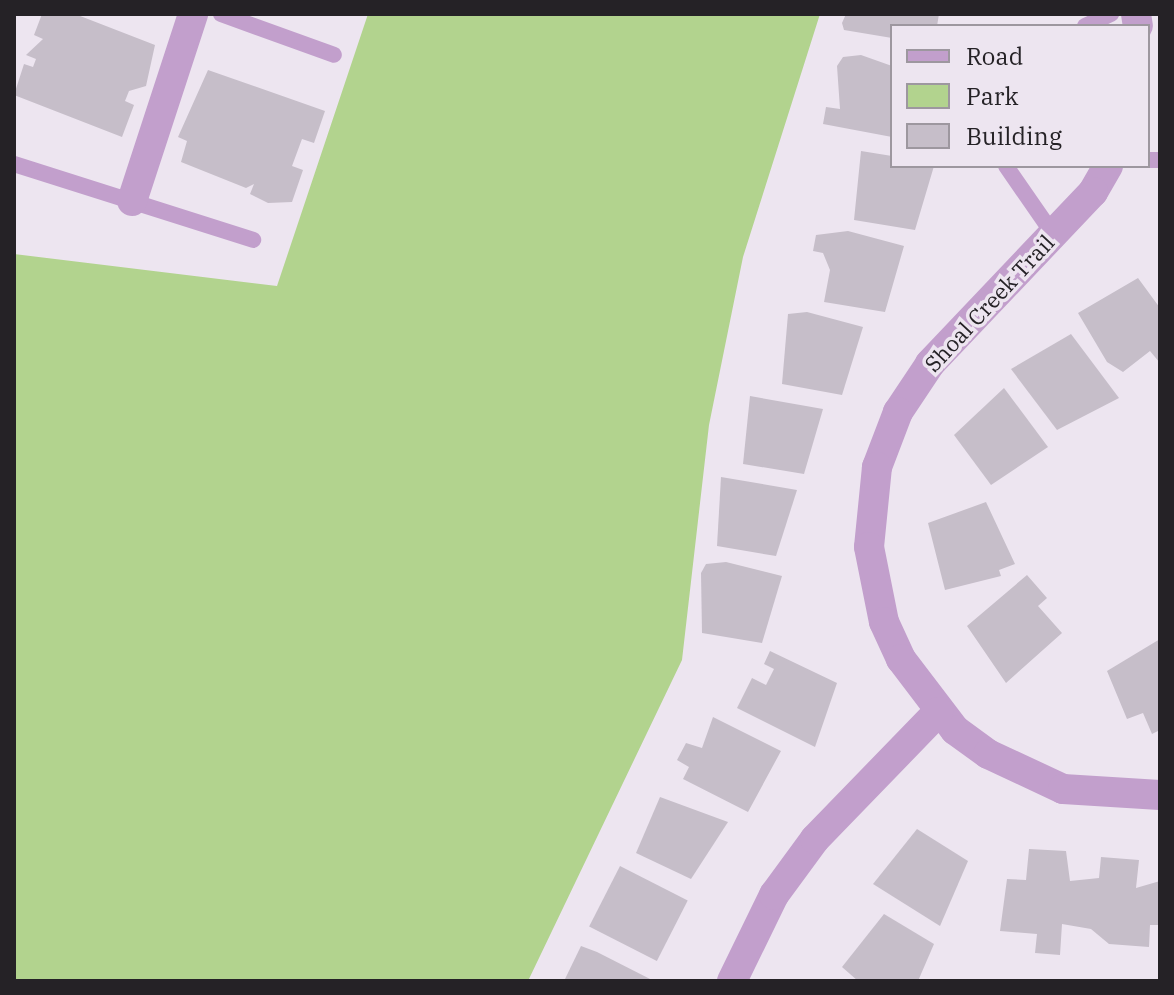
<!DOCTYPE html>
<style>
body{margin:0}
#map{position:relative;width:1174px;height:995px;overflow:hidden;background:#ede5f0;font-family:"IBM Plex Serif",serif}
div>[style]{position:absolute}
.green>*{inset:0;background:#b2d38e}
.building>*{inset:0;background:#c6bec9;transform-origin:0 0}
.lane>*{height:16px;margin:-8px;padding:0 8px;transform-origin:8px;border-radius:8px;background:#c29fcc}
.street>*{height:30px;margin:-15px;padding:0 15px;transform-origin:15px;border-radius:15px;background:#c29fcc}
span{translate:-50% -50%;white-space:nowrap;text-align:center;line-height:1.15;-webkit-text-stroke:7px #ede5f0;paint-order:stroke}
.street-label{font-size:22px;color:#252226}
.frame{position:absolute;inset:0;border:16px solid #252226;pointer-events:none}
.legend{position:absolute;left:890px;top:24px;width:260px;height:144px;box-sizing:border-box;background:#ede5f0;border:2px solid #9d979f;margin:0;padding:10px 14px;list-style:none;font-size:24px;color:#252226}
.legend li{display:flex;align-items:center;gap:16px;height:40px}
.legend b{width:40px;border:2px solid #9d979f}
</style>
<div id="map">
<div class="green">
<div style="clip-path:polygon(368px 14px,820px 14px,743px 257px,709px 425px,682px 660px,528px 981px,14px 981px,14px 254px,277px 286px)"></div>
</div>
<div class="building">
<div style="clip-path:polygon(42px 14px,75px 14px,155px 45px,146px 86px,129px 91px,125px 101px,134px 105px,122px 137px,14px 95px,24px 64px,33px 67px,36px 59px,26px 55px,43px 39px,34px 35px)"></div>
<div style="clip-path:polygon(939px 14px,937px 26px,892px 26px,892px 38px,844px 30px,842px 23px,846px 14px)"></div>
<div style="clip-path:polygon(861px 55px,892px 66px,892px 137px,823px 124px,826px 107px,840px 109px,837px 66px,843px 57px)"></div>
<div style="clip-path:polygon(208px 70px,325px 111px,314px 143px,302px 139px,292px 166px,303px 170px,292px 202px,268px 203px,250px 194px,254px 184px,246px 188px,181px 162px,187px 141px,178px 137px)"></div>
<div style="clip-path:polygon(861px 151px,892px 156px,892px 166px,934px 166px,915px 230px,854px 220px)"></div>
<div style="clip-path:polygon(848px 231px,904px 246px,885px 312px,824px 302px,830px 270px,823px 253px,813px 251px,816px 235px)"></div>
<div style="clip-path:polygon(1138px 278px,1160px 308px,1160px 363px,1150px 351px,1123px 372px,1107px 362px,1078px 313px)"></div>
<div style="clip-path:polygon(807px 312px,863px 327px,842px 395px,782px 384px,788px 314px)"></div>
<div style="clip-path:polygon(1071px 334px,1119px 398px,1057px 430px,1011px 369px)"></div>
<div style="clip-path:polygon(1004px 388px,1048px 447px,991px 485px,954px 435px)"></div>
<div style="clip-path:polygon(750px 396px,823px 409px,804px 474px,743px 464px)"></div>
<div style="clip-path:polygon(721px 477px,797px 490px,776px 556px,717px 546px)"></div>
<div style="clip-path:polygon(986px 502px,1015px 564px,999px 570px,1001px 576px,945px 590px,928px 523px)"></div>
<div style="clip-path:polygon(726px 562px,782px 576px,762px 643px,702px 633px,701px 573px,706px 564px)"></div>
<div style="clip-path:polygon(1027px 575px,1047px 598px,1038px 606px,1062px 633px,1006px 683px,967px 626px)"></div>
<div style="clip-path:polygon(1160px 639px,1160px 730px,1152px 734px,1143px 713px,1127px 719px,1107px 671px)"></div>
<div style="clip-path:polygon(770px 651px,837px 683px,815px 747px,737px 708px,752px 678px,766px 685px,774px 669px,764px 664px)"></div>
<div style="clip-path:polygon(713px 717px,781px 751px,748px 812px,683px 779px,689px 767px,677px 760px,686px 743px,702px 748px)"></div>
<div style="clip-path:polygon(660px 797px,728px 822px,691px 879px,636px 853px)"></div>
<div style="clip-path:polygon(917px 829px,968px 861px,940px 926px,873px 884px)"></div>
<div style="clip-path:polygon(1029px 849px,1066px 851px,1070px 881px,1099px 878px,1101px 857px,1139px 860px,1136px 888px,1160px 881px,1160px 925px,1150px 925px,1149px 947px,1109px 944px,1091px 929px,1062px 924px,1060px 955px,1035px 953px,1037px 934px,1000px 931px,1007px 879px,1026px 880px)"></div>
<div style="left:620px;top:866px;width:76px;height:68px;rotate:27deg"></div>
<div style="clip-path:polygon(884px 914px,934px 944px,918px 981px,858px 981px,842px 967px)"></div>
<div style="clip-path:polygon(581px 946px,597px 952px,654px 981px,565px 979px)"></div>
</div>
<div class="lane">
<div style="left:221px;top:14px;width:120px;rotate:19.9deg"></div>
<div style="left:1085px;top:26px;width:29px;rotate:-25deg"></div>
<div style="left:1148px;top:160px;width:12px"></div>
<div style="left:14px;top:164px;width:251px;rotate:17.6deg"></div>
<div style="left:1006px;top:166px;width:83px;rotate:55.3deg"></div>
</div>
<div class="street">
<div style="left:1136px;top:14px;width:12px;rotate:81deg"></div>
<div style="left:1108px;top:166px;width:30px;rotate:120deg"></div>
<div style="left:1093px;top:192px;width:237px;rotate:133.5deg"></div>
<div style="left:930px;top:364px;width:58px;rotate:123.7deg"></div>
<div style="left:898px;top:412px;width:59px;rotate:110.9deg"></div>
<div style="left:877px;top:467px;width:80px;rotate:95.7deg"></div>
<div style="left:869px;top:547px;width:76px;rotate:78.7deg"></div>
<div style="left:884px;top:622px;width:41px;rotate:65.3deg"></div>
<div style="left:901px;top:659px;width:89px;rotate:52.7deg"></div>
<div style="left:955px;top:730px;width:41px;rotate:36deg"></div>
<div style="left:988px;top:754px;width:83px;rotate:25deg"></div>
<div style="left:1063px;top:789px;width:97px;rotate:3.5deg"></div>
<div style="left:132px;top:201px;width:197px;rotate:-71.9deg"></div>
<div style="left:732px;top:981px;width:96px;rotate:-64deg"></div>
<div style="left:774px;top:895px;width:69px;rotate:-53.8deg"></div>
<div style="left:815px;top:839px;width:177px;rotate:-45.9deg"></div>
</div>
<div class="street-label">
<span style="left:989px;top:303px;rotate:-47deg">Shoal Creek Trail</span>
</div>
<div class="frame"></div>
<ul class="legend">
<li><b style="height:10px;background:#c29fcc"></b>Road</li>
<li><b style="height:22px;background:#b2d38e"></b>Park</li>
<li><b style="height:22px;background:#c6bec9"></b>Building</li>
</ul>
</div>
